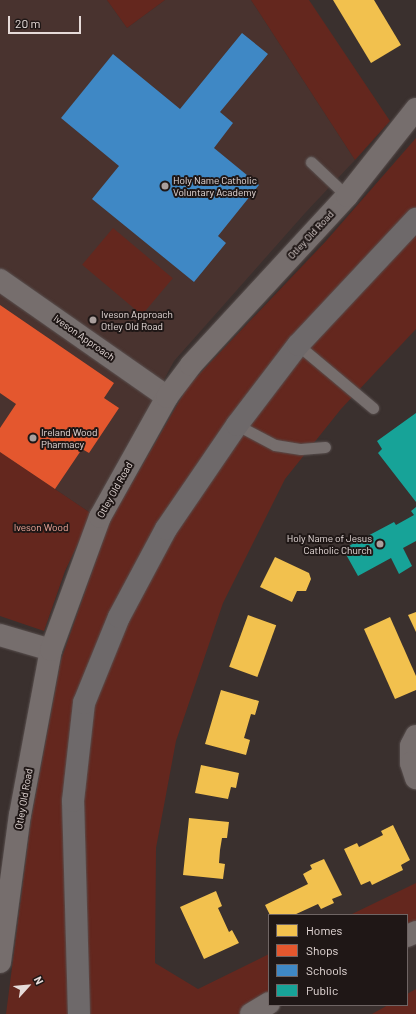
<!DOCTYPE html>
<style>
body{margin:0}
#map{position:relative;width:416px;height:1014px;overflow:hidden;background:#3a302e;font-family:Barlow,sans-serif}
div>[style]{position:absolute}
.built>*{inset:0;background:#49332f}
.green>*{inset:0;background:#64271e;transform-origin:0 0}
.homes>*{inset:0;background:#f2c14e;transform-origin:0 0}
.shops>*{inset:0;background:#e4572e}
.schools>*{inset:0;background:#3f88c5}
.public>*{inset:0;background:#17a398}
.roads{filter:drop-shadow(0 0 1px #584f4e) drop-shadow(0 0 1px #584f4e)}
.lane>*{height:11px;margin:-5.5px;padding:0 5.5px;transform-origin:5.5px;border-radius:5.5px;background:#766e6d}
.street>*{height:22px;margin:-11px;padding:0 11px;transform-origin:11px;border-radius:11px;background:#766e6d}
.secondary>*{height:22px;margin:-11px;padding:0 11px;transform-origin:11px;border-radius:11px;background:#6e696a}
.dots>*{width:11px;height:11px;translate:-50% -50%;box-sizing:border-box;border:2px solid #1f1716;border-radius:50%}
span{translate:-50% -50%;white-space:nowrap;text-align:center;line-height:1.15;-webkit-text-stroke:4px #1f1716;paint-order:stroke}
.poi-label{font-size:10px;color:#e6dbd9}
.left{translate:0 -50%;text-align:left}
.right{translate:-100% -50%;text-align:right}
.street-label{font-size:10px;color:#e6dbd9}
.park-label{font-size:10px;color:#f1a99b}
.legend{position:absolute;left:268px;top:914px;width:140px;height:92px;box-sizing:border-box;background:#1f1716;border:1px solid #6f6564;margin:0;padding:5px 7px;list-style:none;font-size:12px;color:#e6dbd9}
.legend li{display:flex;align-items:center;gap:8px;height:20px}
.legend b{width:20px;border:1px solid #6f6564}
.north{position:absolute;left:8px;top:966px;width:40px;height:40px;-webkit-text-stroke:3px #1f1716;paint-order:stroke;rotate:63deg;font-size:11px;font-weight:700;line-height:16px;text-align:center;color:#e6dbd9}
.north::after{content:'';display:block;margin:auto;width:14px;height:18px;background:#e6dbd9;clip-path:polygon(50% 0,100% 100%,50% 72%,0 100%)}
.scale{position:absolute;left:8px;top:16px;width:73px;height:18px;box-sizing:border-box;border:2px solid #e6dbd9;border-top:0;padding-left:5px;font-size:12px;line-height:14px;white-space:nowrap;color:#e6dbd9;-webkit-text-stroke:3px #1f1716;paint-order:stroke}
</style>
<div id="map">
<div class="built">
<div style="clip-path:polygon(0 0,107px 0,127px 28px,165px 0,251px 0,355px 160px,306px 212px,174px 361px,92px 514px,0 452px)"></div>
</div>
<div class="green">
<div style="clip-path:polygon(107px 0,165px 0,127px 28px)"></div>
<div style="clip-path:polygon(251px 0,309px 0,390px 121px,355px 160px)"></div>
<div style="clip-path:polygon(416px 138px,416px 329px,341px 409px,285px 479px,223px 603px,176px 741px,156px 848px,155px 963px,198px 989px,269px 954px,269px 1003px,251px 1014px,6px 1014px,31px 820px,61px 660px,110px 521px,188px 386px,326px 241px)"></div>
<div style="left:113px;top:228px;width:78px;height:48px;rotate:40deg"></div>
<div style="clip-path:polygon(0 452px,92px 514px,65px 571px,44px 631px,0 616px)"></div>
<div style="clip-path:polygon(416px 883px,416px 932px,407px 936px,407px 915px,350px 915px)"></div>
<div style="clip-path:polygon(416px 989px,416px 1014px,372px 1014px,388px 1005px,407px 1005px,407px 994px)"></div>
</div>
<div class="homes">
<div style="clip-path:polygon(333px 0,374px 0,401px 45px,371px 63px)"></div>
<div style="clip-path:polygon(275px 557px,309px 573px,311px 579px,306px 591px,297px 591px,292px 602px,260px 587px)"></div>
<div style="clip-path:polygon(416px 612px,416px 632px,408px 615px)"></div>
<div style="left:248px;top:615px;width:30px;height:55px;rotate:20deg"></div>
<div style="clip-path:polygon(390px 617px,416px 676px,416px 690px,395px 699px,364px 629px)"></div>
<div style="clip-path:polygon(221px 690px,259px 701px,255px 715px,251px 714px,244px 738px,250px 740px,246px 755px,205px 744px)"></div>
<div style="clip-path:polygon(201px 765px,239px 773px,236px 788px,231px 787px,228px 799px,195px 793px)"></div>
<div style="clip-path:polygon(189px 818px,229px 822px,227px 838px,222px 838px,220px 850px,219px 863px,225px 864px,223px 879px,183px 875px)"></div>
<div style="clip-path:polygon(393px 825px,410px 860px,401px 865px,403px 870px,372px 885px,370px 881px,361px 885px,344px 849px,357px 843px,359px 847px,383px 835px,381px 831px)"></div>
<div style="clip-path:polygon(324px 859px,342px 895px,332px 899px,334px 903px,321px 909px,318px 904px,294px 915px,270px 915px,265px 905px,308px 884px,303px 874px,312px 869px,310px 865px)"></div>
<div style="clip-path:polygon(216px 891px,222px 906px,218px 908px,229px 932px,232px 930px,239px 943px,204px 959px,180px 907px)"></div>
</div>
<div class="shops">
<div style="clip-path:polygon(0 305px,114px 383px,104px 398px,119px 408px,89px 453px,82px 449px,55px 489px,0 452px,0 428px,16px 404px,0 393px)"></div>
</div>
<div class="schools">
<div style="clip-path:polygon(242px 33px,268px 54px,220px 112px,233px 123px,214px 148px,259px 185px,218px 236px,226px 243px,194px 282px,92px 199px,119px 166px,61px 118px,113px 54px,180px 109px)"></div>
</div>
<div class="public">
<div style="clip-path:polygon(416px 413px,416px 502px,378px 453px,382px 449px,377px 441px)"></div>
<div style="clip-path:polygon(416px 507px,416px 541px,403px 548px,412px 566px,399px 574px,391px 558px,358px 576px,343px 549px,394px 522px,396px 525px,414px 515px,411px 511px)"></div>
</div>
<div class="roads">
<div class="lane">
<div style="left:311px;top:162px;width:50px;rotate:43.4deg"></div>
<div style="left:298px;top:345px;width:98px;rotate:40deg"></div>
<div style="left:237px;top:425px;width:43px;rotate:27.8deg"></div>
<div style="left:275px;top:445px;width:26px;rotate:9deg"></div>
<div style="left:301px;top:449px;width:24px;rotate:-5deg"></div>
</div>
<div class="street">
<div style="left:0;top:280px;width:204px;rotate:35deg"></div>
<div style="left:0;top:635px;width:53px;rotate:16.4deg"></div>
<div style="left:416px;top:736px;width:11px;rotate:117deg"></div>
<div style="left:411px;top:746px;width:17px;rotate:90deg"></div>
<div style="left:411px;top:763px;width:16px;rotate:72deg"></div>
<div style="left:407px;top:936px;width:10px;rotate:-24deg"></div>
<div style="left:0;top:962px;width:148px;rotate:-82.3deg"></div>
<div style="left:20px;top:815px;width:168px;rotate:-79.4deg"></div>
<div style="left:51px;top:650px;width:142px;rotate:-69.8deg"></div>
<div style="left:100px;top:517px;width:137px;rotate:-60.8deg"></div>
<div style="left:167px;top:397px;width:40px;rotate:-53deg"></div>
<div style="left:191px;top:365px;width:230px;rotate:-47.3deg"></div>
<div style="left:347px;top:196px;width:111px;rotate:-51.6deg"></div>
<div style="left:251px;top:1014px;width:21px;rotate:-31deg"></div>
</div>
<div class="secondary">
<div style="left:79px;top:1014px;width:213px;rotate:-91.6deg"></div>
<div style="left:73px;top:801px;width:99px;rotate:-83.6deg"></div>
<div style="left:84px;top:703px;width:93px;rotate:-67.9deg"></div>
<div style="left:119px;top:617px;width:100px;rotate:-61.9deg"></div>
<div style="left:166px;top:529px;width:126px;rotate:-55.7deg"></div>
<div style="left:237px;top:425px;width:101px;rotate:-52.7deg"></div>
<div style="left:298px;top:345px;width:173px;rotate:-46.9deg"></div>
</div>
</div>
<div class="dots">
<div style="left:165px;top:186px;background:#aa9f9d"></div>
<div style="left:93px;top:320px;background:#aa9f9d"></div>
<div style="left:33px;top:438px;background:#aa9f9d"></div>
<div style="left:380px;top:544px;background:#aa9f9d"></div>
</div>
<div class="poi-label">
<span class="left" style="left:173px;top:186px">Holy Name Catholic<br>Voluntary Academy</span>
<span class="left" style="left:101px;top:320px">Iveson Approach<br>Otley Old Road</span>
<span class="left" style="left:41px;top:438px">Ireland Wood<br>Pharmacy</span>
<span class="right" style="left:372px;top:544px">Holy Name of Jesus<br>Catholic Church</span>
</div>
<div class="street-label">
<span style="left:311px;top:235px;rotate:-47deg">Otley Old Road</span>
<span style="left:84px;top:338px;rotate:35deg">Iveson Approach</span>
<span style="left:115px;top:490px;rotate:-61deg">Otley Old Road</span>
<span style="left:24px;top:799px;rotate:-80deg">Otley Old Road</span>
</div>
<div class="park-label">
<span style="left:41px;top:528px">Iveson Wood</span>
</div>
<ul class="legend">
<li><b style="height:11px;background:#f2c14e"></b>Homes</li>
<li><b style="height:11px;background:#e4572e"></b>Shops</li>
<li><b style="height:11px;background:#3f88c5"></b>Schools</li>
<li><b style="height:11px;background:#17a398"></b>Public</li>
</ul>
<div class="north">N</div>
<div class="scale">20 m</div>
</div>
